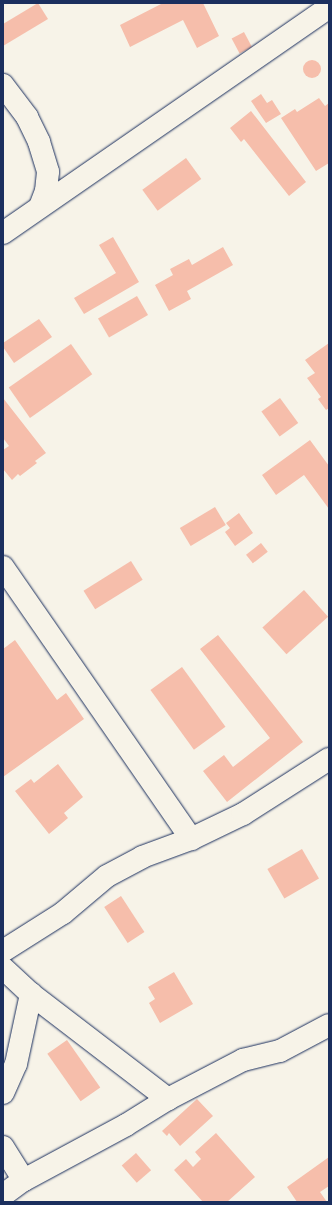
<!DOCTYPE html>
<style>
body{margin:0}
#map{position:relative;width:332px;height:1205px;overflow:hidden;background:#f7f3e8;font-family:Kalam,sans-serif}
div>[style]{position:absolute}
.building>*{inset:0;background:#f6beab;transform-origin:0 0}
.round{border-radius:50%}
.roads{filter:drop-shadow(0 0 1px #1b2f5e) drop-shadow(0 0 1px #1b2f5e)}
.minor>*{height:22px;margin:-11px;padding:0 11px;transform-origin:11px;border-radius:11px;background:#f7f3e8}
span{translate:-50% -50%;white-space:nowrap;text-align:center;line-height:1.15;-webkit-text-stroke:3px #f7f3e8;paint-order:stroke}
.frame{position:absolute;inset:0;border:4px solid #1b2f5e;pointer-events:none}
</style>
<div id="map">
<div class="building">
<div style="clip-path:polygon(38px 3px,48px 19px,3px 46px,3px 24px)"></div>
<div style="clip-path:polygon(163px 3px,203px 3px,219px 36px,197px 48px,183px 20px,130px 47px,120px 25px)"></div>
<div style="left:244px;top:32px;width:17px;height:14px;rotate:62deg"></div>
<div class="round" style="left:303px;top:60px;width:18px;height:18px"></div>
<div style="clip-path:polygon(261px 94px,267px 103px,272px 100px,281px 114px,266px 123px,251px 101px)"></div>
<div style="clip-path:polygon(319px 98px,325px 106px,329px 103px,329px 163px,316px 171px,281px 118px,295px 109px,297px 112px)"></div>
<div style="clip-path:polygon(251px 111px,306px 182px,289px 196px,244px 139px,241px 142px,230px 128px)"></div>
<div style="left:186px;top:158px;width:26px;height:54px;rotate:54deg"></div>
<div style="clip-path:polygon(113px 237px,139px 282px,84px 314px,74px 298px,116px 273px,99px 245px)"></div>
<div style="clip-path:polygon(223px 247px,233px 265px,187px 291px,191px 299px,169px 311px,155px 285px,173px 275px,170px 269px,189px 259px,192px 265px)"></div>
<div style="left:137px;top:296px;width:22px;height:45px;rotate:60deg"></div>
<div style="clip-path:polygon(39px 319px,52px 337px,14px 363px,3px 347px,3px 343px)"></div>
<div style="clip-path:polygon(329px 343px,329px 408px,326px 410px,318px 399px,321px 397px,307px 378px,315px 373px,305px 360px)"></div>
<div style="left:71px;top:344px;width:37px;height:76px;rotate:55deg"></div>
<div style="clip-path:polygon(3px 398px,46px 453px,35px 461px,37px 463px,20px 476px,18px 474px,12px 480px,3px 469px,3px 450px,9px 446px,3px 438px)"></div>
<div style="left:280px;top:398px;width:31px;height:23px;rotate:54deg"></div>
<div style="clip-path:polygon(310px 440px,329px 466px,329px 509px,304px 475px,276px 495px,262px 475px)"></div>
<div style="left:215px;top:507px;width:21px;height:41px;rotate:59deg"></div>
<div style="clip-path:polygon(239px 513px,253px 533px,235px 546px,225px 532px,230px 528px,226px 523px)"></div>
<div style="left:261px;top:543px;width:11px;height:19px;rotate:52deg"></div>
<div style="left:131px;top:561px;width:22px;height:56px;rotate:58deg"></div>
<div style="left:304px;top:590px;width:36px;height:56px;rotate:48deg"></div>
<div style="clip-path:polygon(218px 635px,303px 742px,227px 802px,203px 771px,224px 755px,233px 767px,270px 738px,200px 649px)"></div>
<div style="clip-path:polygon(15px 640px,57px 700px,66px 693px,84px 719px,3px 777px,3px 649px)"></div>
<div style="left:182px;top:667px;width:74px;height:39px;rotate:54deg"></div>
<div style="clip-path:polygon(58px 764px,83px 797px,64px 813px,68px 818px,49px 834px,15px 791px,31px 779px,34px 783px)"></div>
<div style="left:302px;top:849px;width:34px;height:40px;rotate:60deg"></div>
<div style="left:121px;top:896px;width:43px;height:20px;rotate:57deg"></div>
<div style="clip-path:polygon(174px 972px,193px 1004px,160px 1023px,149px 1003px,155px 999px,148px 987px)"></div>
<div style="left:67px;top:1040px;width:58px;height:24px;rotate:55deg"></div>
<div style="clip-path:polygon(197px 1099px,213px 1116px,180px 1146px,169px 1133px,167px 1136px,162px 1131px)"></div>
<div style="clip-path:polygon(216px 1133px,255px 1177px,227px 1202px,203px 1202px,174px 1170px,186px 1159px,193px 1167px,201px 1159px,195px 1152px)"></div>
<div style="left:136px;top:1153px;width:23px;height:19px;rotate:49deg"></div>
<div style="clip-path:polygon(329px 1157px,329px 1186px,320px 1192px,327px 1202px,297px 1202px,287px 1187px)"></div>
</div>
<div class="roads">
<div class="minor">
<div style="left:3px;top:85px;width:40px;rotate:53deg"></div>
<div style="left:27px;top:117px;width:28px;rotate:64deg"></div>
<div style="left:39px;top:142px;width:31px;rotate:73deg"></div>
<div style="left:48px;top:172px;width:19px;rotate:96deg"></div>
<div style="left:46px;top:191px;width:17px;rotate:111deg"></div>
<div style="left:3px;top:233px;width:397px;rotate:-34.7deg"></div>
<div style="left:3px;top:567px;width:331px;rotate:55.3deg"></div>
<div style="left:3px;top:951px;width:71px;rotate:-32.3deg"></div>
<div style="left:63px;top:913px;width:57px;rotate:-40.1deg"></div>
<div style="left:107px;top:876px;width:40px;rotate:-28deg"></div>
<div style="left:142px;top:857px;width:52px;rotate:-20.2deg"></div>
<div style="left:191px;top:839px;width:58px;rotate:-25.7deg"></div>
<div style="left:243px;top:814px;width:102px;rotate:-32.6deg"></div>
<div style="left:3px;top:968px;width:38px;rotate:43deg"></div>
<div style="left:31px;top:994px;width:173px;rotate:37.5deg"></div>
<div style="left:3px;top:1093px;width:32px;rotate:-66deg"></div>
<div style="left:16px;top:1064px;width:72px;rotate:-77.9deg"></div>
<div style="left:3px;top:1147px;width:39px;rotate:58deg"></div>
<div style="left:3px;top:1195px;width:26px;rotate:-36deg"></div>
<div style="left:24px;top:1180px;width:116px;rotate:-28.3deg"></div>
<div style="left:126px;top:1125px;width:49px;rotate:-31.8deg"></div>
<div style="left:168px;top:1099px;width:85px;rotate:-27.5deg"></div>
<div style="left:243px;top:1060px;width:38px;rotate:-14deg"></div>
<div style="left:280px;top:1051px;width:55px;rotate:-28deg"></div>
</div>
</div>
<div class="frame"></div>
</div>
